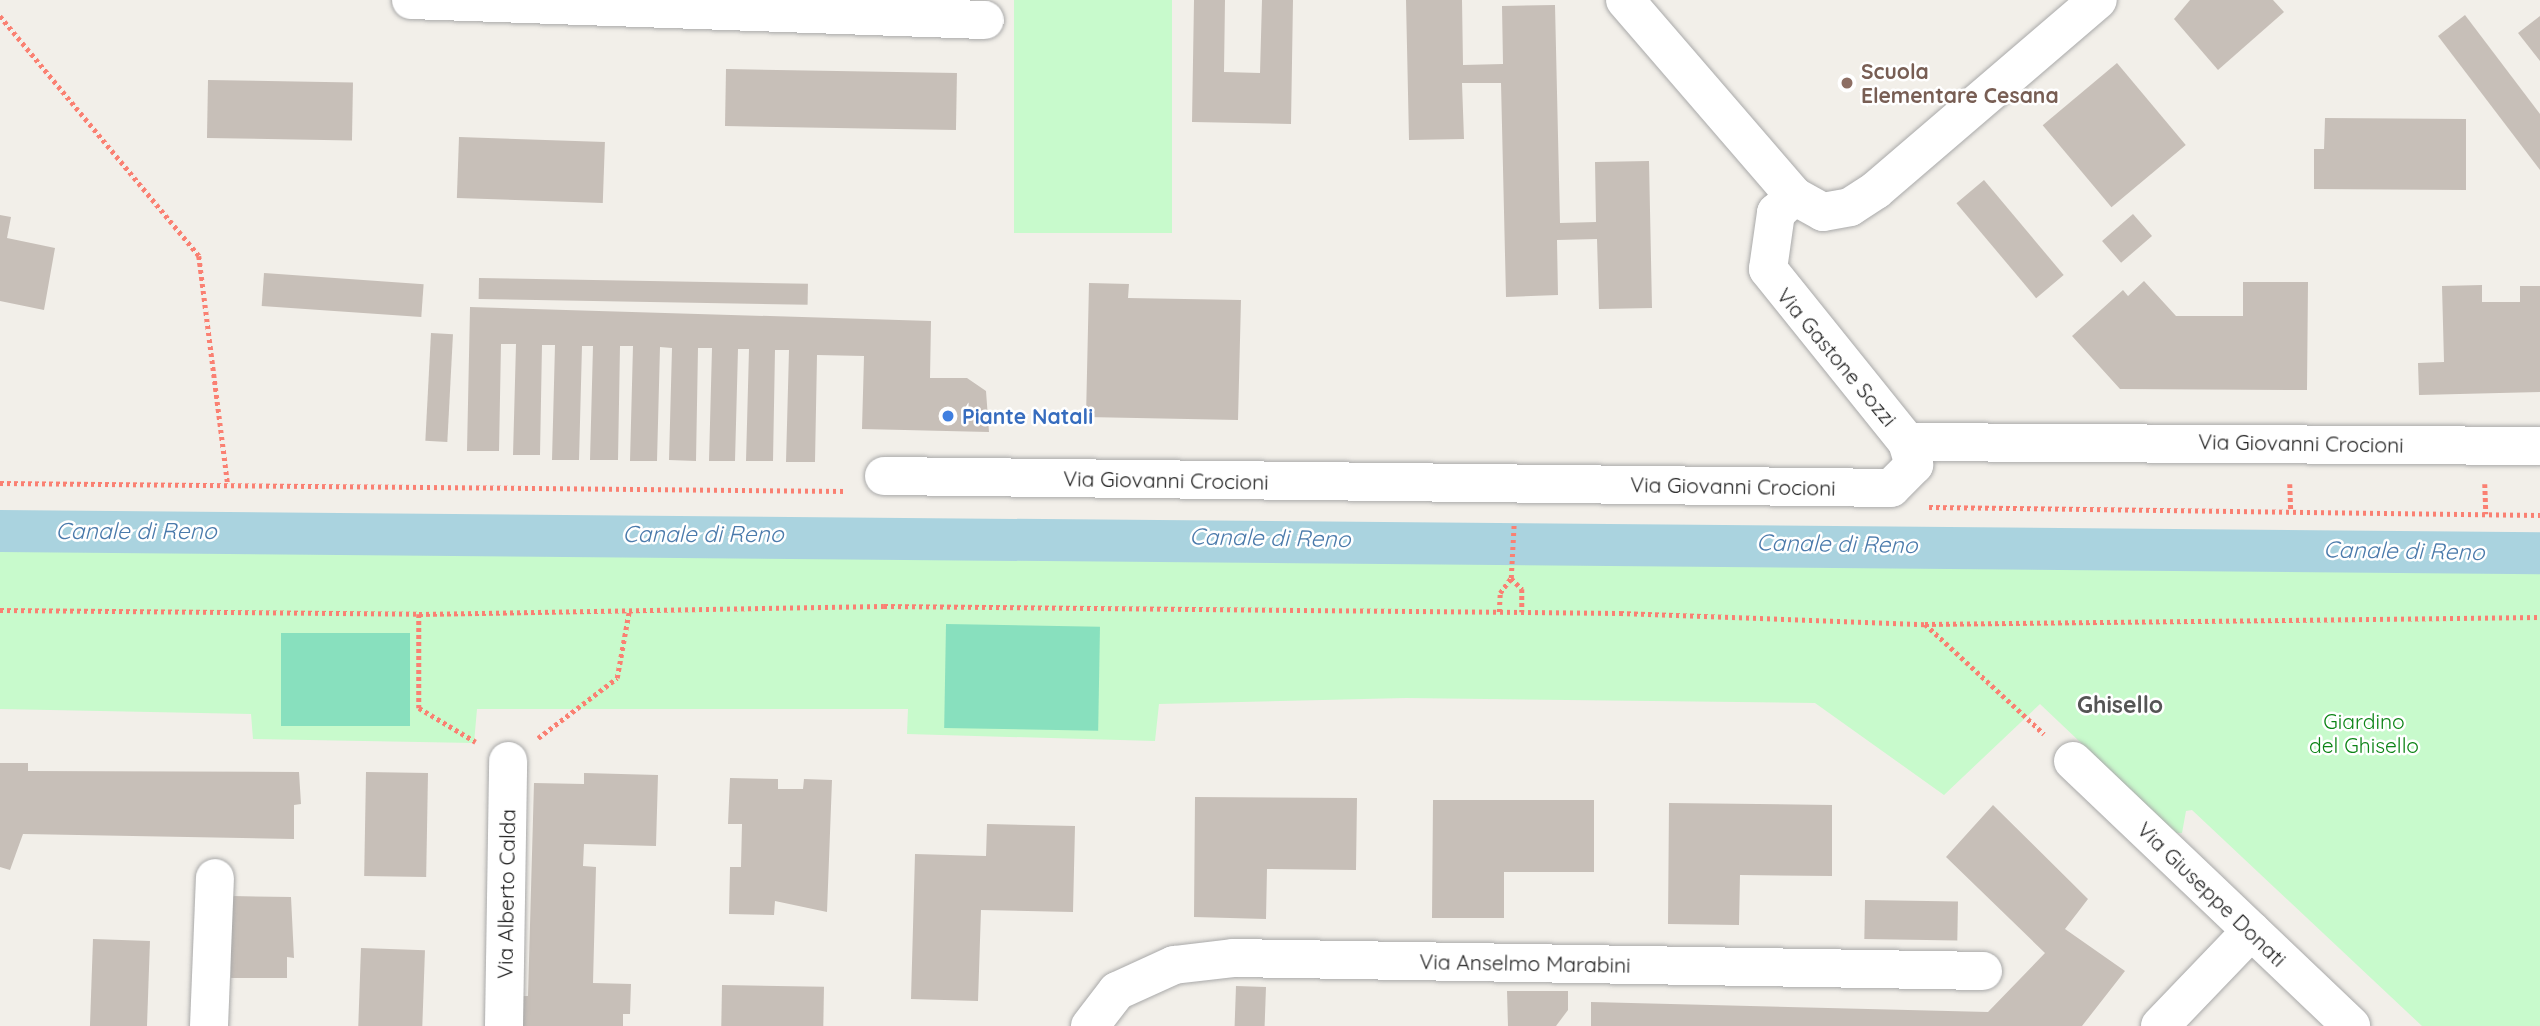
<!DOCTYPE html>
<style>
body{margin:0}
#map{position:relative;width:2540px;height:1026px;overflow:hidden;background:#f2efe9;font-family:Quicksand,sans-serif}
div>[style]{position:absolute}
.park>*{inset:0;background:#c8facc;transform-origin:0 0}
.pitch>*{inset:0;background:#88e0be;transform-origin:0 0}
.canal>*{height:42px;margin:-21px;padding:0 21px;transform-origin:21px;border-radius:21px;background:#aad3df}
.building>*{inset:0;background:#c7bfb8;transform-origin:0 0}
.path>*{height:4.5px;margin-top:-2.25px;transform-origin:0;background:repeating-linear-gradient(90deg,#fa8072 0 3.5px,transparent 0 7px)}
.roads{filter:drop-shadow(0 0 2px #a9a9a9) drop-shadow(0 0 2px #a9a9a9)}
.minor>*{height:38px;margin:-19px;padding:0 19px;transform-origin:19px;border-radius:19px;background:#fff}
.dots>*{width:19px;height:19px;translate:-50% -50%;box-sizing:border-box;border:4px solid #fff;border-radius:50%}
span{translate:-50% -50%;white-space:nowrap;text-align:center;line-height:1.15;-webkit-text-stroke:5px #fff;paint-order:stroke}
.education-label{font-size:21px;color:#785e54;font-weight:700}
.left{translate:0 -50%;text-align:left}
.street-label{font-size:21px;color:#222}
.shop-label{font-size:21px;color:#366cbe;font-weight:700}
.park-label{font-size:21px;color:#0c8416}
.water-label{font-size:23px;color:#4a7aab;font-style:italic}
.neighbourhood-label{font-size:23px;color:#555;font-weight:700}
</style>
<div id="map">
<div class="park">
<div style="left:1014px;top:0;width:158px;height:233px"></div>
<div style="clip-path:polygon(0 544px,2540px 562px,2540px 1026px,2422px 1026px,2192px 810px,2186px 811px,2182px 833px,2176px 833px,2040px 704px,1944px 795px,1815px 703px,1406px 698px,1159px 704px,1155px 741px,907px 734px,908px 709px,477px 709px,474px 743px,253px 739px,251px 714px,0 709px)"></div>
</div>
<div class="pitch">
<div style="left:946px;top:624px;width:154px;height:104px;rotate:1deg"></div>
<div style="left:281px;top:633px;width:129px;height:93px"></div>
</div>
<div class="canal">
<div style="left:0;top:531px;width:2540px;rotate:0.5deg"></div>
</div>
<div class="building">
<div style="clip-path:polygon(1194px 0,1225px 0,1224px 72px,1260px 73px,1262px 0,1293px 0,1291px 124px,1192px 122px)"></div>
<div style="clip-path:polygon(1406px 0,1462px 0,1463px 65px,1503px 64px,1502px 6px,1555px 5px,1560px 223px,1596px 222px,1595px 162px,1649px 161px,1652px 308px,1599px 309px,1597px 239px,1557px 240px,1558px 295px,1506px 297px,1501px 83px,1462px 83px,1464px 139px,1409px 140px)"></div>
<div style="clip-path:polygon(2190px 0,2273px 0,2284px 12px,2218px 70px,2174px 19px)"></div>
<div style="clip-path:polygon(2465px 15px,2540px 114px,2540px 170px,2438px 36px)"></div>
<div style="clip-path:polygon(2540px 16px,2540px 61px,2518px 33px)"></div>
<div style="left:2117px;top:63px;width:107px;height:97px;rotate:50deg"></div>
<div style="left:726px;top:69px;width:231px;height:57px;rotate:1deg"></div>
<div style="left:208px;top:80px;width:145px;height:58px;rotate:1deg"></div>
<div style="clip-path:polygon(2325px 118px,2466px 119px,2466px 190px,2314px 189px,2314px 149px,2324px 149px)"></div>
<div style="left:459px;top:137px;width:146px;height:61px;rotate:2deg"></div>
<div style="left:1984px;top:180px;width:124px;height:36px;rotate:50deg"></div>
<div style="left:2133px;top:214px;width:29px;height:41px;rotate:49deg"></div>
<div style="clip-path:polygon(0 215px,11px 217px,7px 238px,55px 248px,44px 310px,0 301px)"></div>
<div style="left:264px;top:273px;width:160px;height:33px;rotate:4deg"></div>
<div style="left:479px;top:278px;width:329px;height:21px;rotate:1deg"></div>
<div style="clip-path:polygon(2144px 281px,2176px 316px,2243px 316px,2243px 282px,2308px 282px,2307px 390px,2120px 389px,2072px 336px,2123px 290px,2128px 296px)"></div>
<div style="clip-path:polygon(1089px 283px,1129px 284px,1128px 298px,1241px 300px,1238px 420px,1086px 417px)"></div>
<div style="clip-path:polygon(2482px 285px,2482px 302px,2520px 302px,2520px 286px,2540px 286px,2540px 392px,2419px 395px,2418px 363px,2444px 362px,2442px 286px)"></div>
<div style="clip-path:polygon(470px 307px,931px 321px,930px 378px,967px 378px,986px 391px,989px 432px,862px 429px,864px 356px,817px 355px,815px 462px,786px 462px,789px 350px,775px 350px,773px 461px,746px 461px,749px 349px,738px 349px,735px 461px,709px 461px,712px 348px,698px 348px,696px 461px,669px 460px,672px 348px,660px 347px,657px 461px,630px 461px,633px 346px,620px 346px,618px 460px,590px 460px,593px 346px,582px 346px,579px 460px,552px 460px,555px 345px,542px 345px,540px 455px,513px 455px,516px 344px,501px 344px,499px 451px,467px 451px)"></div>
<div style="left:431px;top:333px;width:22px;height:108px;rotate:3deg"></div>
<div style="clip-path:polygon(0 763px,28px 763px,28px 771px,299px 772px,301px 804px,294px 805px,294px 839px,23px 834px,10px 870px,0 867px)"></div>
<div style="left:366px;top:772px;width:62px;height:104px;rotate:1deg"></div>
<div style="clip-path:polygon(584px 773px,658px 775px,656px 846px,584px 844px,583px 866px,596px 867px,593px 983px,631px 984px,630px 1014px,623px 1014px,623px 1026px,515px 1026px,516px 996px,528px 996px,534px 783px,584px 784px)"></div>
<div style="clip-path:polygon(730px 778px,778px 779px,778px 789px,803px 789px,804px 779px,832px 780px,827px 912px,775px 901px,774px 915px,729px 914px,730px 867px,741px 867px,742px 824px,728px 824px)"></div>
<div style="clip-path:polygon(1195px 797px,1357px 798px,1356px 870px,1267px 869px,1266px 919px,1194px 917px)"></div>
<div style="clip-path:polygon(1433px 800px,1594px 800px,1594px 872px,1504px 872px,1504px 918px,1432px 918px)"></div>
<div style="clip-path:polygon(1669px 803px,1832px 805px,1832px 876px,1740px 875px,1739px 925px,1668px 924px)"></div>
<div style="clip-path:polygon(1993px 805px,2088px 899px,2065px 929px,2125px 971px,2082px 1026px,1591px 1026px,1591px 1002px,1988px 1012px,2045px 953px,1946px 857px)"></div>
<div style="clip-path:polygon(987px 824px,1075px 826px,1073px 912px,981px 910px,978px 1001px,911px 999px,915px 854px,986px 856px)"></div>
<div style="clip-path:polygon(231px 896px,291px 897px,294px 958px,287px 957px,287px 978px,231px 978px)"></div>
<div style="left:1865px;top:900px;width:93px;height:39px;rotate:1deg"></div>
<div style="left:93px;top:939px;width:57px;height:87px;rotate:2deg"></div>
<div style="left:361px;top:948px;width:64px;height:78px;rotate:2deg"></div>
<div style="left:722px;top:985px;width:102px;height:41px;rotate:1deg"></div>
<div style="left:1236px;top:986px;width:30px;height:40px;rotate:2deg"></div>
<div style="clip-path:polygon(1507px 991px,1568px 991px,1568px 1010px,1556px 1026px,1508px 1026px)"></div>
</div>
<div class="path">
<div style="left:0;top:16px;width:312px;rotate:50.3deg"></div>
<div style="left:199px;top:256px;width:230px;rotate:82.8deg"></div>
<div style="left:0;top:483px;width:846px;rotate:0.54deg"></div>
<div style="left:2290px;top:484px;width:27px;rotate:88deg"></div>
<div style="left:2485px;top:484px;width:30px;rotate:88deg"></div>
<div style="left:1929px;top:507px;width:611px;rotate:0.75deg"></div>
<div style="left:1511px;top:578px;width:16px;rotate:45deg"></div>
<div style="left:1522px;top:589px;width:23px;rotate:90deg"></div>
<div style="left:0;top:610px;width:419px;rotate:0.5deg"></div>
<div style="left:419px;top:614px;width:465px;rotate:-1deg"></div>
<div style="left:884px;top:606px;width:736px;rotate:0.54deg"></div>
<div style="left:1620px;top:613px;width:305px;rotate:2.1deg"></div>
<div style="left:1925px;top:624px;width:615px;rotate:-0.65deg"></div>
<div style="left:1499px;top:612px;width:19px;rotate:-87deg"></div>
<div style="left:1500px;top:593px;width:19px;rotate:-54deg"></div>
<div style="left:1511px;top:578px;width:56px;rotate:-86.9deg"></div>
<div style="left:419px;top:614px;width:94px;rotate:90deg"></div>
<div style="left:419px;top:708px;width:66px;rotate:30.8deg"></div>
<div style="left:1925px;top:624px;width:162px;rotate:42.7deg"></div>
<div style="left:538px;top:738px;width:99px;rotate:-37.2deg"></div>
<div style="left:617px;top:678px;width:68px;rotate:-79.8deg"></div>
</div>
<div class="roads">
<div class="minor">
<div style="left:411px;top:0;width:574px;rotate:2deg"></div>
<div style="left:1625px;top:0;width:259px;rotate:49.2deg"></div>
<div style="left:1794px;top:196px;width:33px;rotate:29deg"></div>
<div style="left:1823px;top:212px;width:27px;rotate:-10deg"></div>
<div style="left:1850px;top:207px;width:31px;rotate:-33deg"></div>
<div style="left:1876px;top:190px;width:292px;rotate:-40.6deg"></div>
<div style="left:1907px;top:442px;width:633px;rotate:0.36deg"></div>
<div style="left:884px;top:476px;width:1007px;rotate:0.68deg"></div>
<div style="left:1891px;top:488px;width:33px;rotate:-45deg"></div>
<div style="left:1914px;top:465px;width:24px;rotate:-107deg"></div>
<div style="left:1907px;top:442px;width:222px;rotate:-128.8deg"></div>
<div style="left:1768px;top:269px;width:57px;rotate:-81.9deg"></div>
<div style="left:1776px;top:213px;width:25px;rotate:-43deg"></div>
<div style="left:2073px;top:761px;width:384px;rotate:43.6deg"></div>
<div style="left:209px;top:1026px;width:148px;rotate:-87.7deg"></div>
<div style="left:504px;top:1026px;width:265px;rotate:-89.1deg"></div>
<div style="left:1090px;top:1026px;width:44px;rotate:-52.4deg"></div>
<div style="left:1117px;top:991px;width:63px;rotate:-24.5deg"></div>
<div style="left:1174px;top:965px;width:59px;rotate:-6.8deg"></div>
<div style="left:1233px;top:958px;width:750px;rotate:0.99deg"></div>
<div style="left:2160px;top:1026px;width:132px;rotate:-46.2deg"></div>
</div>
</div>
<div class="dots">
<div style="left:1847px;top:83px;background:#8d6e63"></div>
<div style="left:948px;top:416px;background:#3f7fe0"></div>
</div>
<div class="education-label">
<span class="left" style="left:1861px;top:83px">Scuola<br>Elementare Cesana</span>
</div>
<div class="street-label">
<span style="left:1837px;top:357px;rotate:50deg">Via Gastone Sozzi</span>
<span style="left:2301px;top:443px;rotate:1deg">Via Giovanni Crocioni</span>
<span style="left:1166px;top:480px;rotate:1deg">Via Giovanni Crocioni</span>
<span style="left:1733px;top:486px;rotate:1deg">Via Giovanni Crocioni</span>
<span style="left:506px;top:894px;rotate:-89deg">Via Alberto Calda</span>
<span style="left:2212px;top:894px;rotate:44deg">Via Giuseppe Donati</span>
<span style="left:1525px;top:963px;rotate:1deg">Via Anselmo Marabini</span>
</div>
<div class="shop-label">
<span class="left" style="left:962px;top:416px">Piante Natali</span>
</div>
<div class="park-label">
<span style="left:2364px;top:733px">Giardino<br>del Ghisello</span>
</div>
<div class="water-label">
<span style="left:136px;top:531px">Canale di Reno</span>
<span style="left:703px;top:534px">Canale di Reno</span>
<span style="left:1270px;top:538px;rotate:1deg">Canale di Reno</span>
<span style="left:1837px;top:544px;rotate:1deg">Canale di Reno</span>
<span style="left:2404px;top:551px;rotate:1deg">Canale di Reno</span>
</div>
<div class="neighbourhood-label">
<span style="left:2120px;top:705px">Ghisello</span>
</div>
</div>
